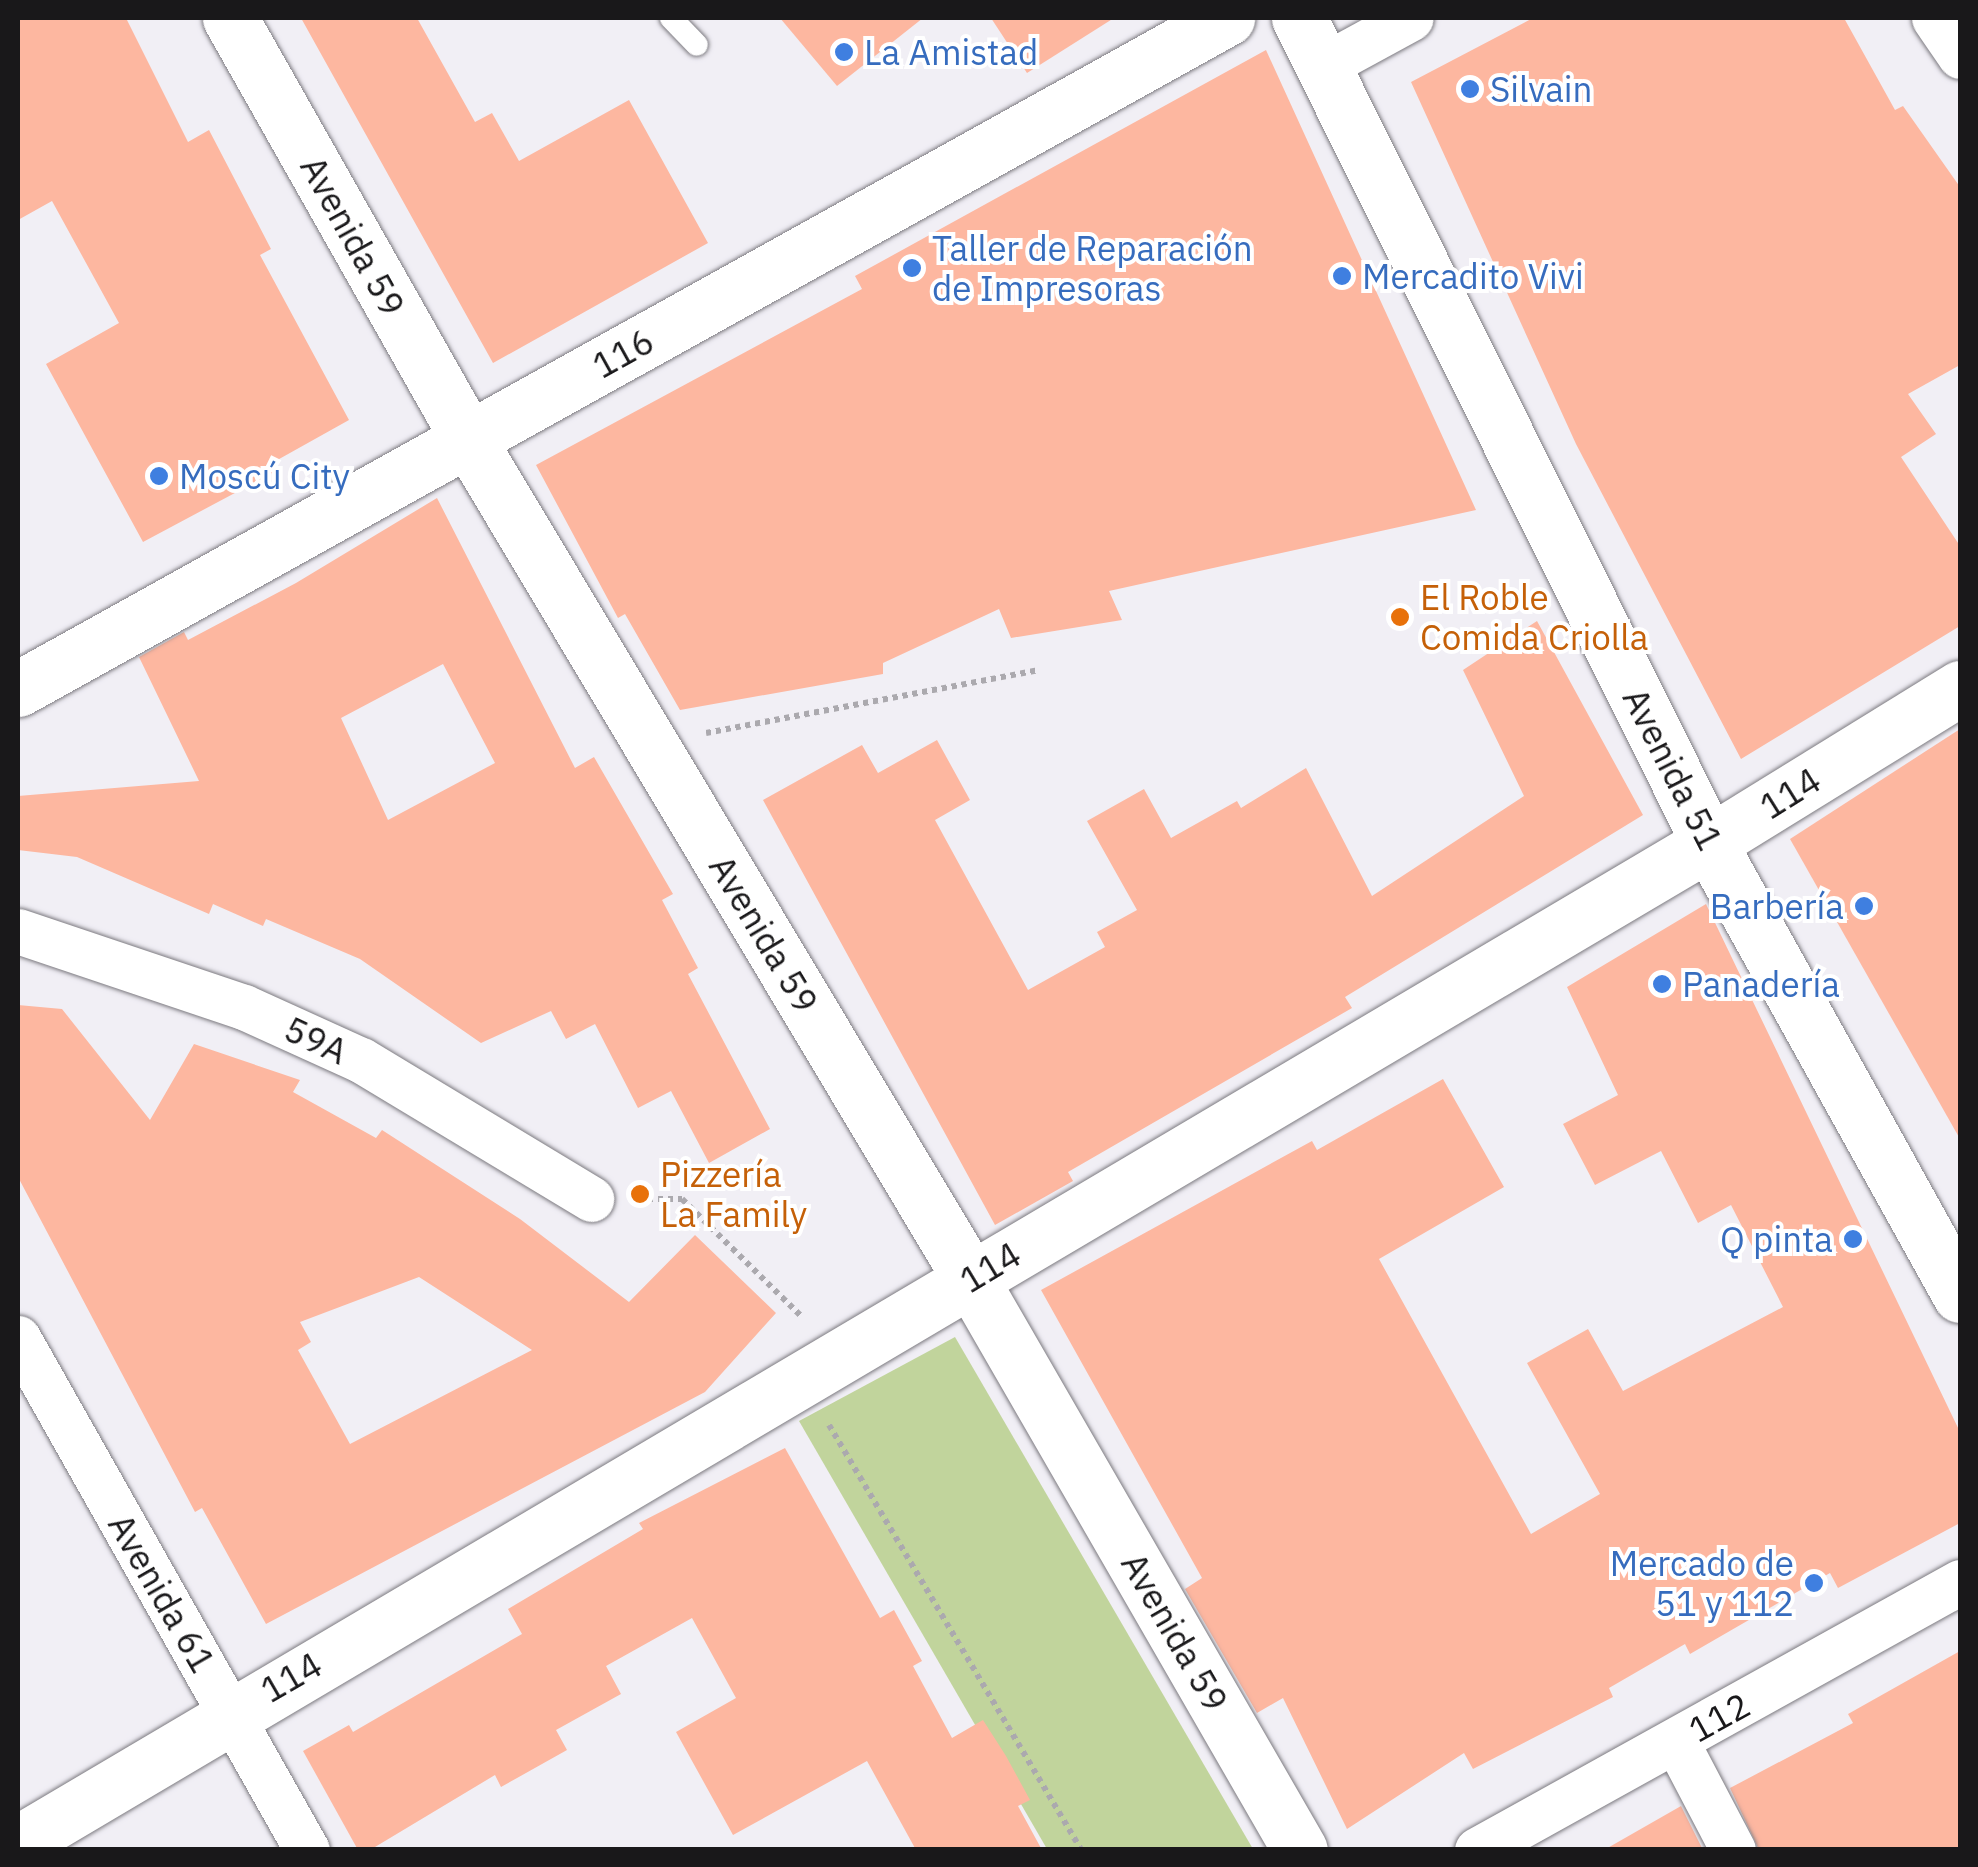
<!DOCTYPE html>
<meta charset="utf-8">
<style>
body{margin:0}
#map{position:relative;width:1978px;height:1867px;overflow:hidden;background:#f1eff5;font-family:"IBM Plex Sans",sans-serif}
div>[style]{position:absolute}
.green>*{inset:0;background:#c1d49c}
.building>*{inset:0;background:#fdb7a0}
.path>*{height:6px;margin-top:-3px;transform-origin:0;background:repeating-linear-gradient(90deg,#aba9ae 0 5px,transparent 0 10px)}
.roads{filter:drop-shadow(0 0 2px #7c7a80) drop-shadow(0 0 2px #7c7a80)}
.lane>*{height:22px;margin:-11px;padding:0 11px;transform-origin:11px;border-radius:11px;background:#fff}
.street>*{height:45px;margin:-22.5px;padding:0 22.5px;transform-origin:22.5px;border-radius:22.5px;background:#fff}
.secondary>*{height:55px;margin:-27.5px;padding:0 27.5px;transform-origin:27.5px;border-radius:27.5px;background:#fff}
.primary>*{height:55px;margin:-27.5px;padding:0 27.5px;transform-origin:27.5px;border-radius:27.5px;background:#fff}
.dots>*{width:28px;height:28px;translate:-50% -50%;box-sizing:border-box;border:5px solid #fff;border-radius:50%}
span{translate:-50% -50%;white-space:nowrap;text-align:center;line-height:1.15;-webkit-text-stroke:8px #fff;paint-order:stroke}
.shop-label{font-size:35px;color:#366cbe}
.left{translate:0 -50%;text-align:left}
.right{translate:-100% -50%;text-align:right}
.street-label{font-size:35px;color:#19181a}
.food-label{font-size:35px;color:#c56008}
.frame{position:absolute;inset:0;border:20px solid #19181a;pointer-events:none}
</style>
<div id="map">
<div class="green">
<div style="clip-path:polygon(955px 1337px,1253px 1849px,1047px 1849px,799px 1421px)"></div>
</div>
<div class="building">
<div style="clip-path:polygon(18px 18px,126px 18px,188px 142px,209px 130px,271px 249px,260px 255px,349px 420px,272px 463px,276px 471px,143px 542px,46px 364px,119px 323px,52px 201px,18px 220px)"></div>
<div style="clip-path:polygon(301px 18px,417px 18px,475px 122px,492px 113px,519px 161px,629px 100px,708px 243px,493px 363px)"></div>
<div style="clip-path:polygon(780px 18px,923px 18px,837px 86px)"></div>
<div style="clip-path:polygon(991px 18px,1114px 18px,1027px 73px)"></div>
<div style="clip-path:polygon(1533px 18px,1844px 18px,1895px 110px,1903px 106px,1960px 187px,1960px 365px,1908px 394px,1936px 434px,1901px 457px,1960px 546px,1960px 626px,1741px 759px,1576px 444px,1411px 82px)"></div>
<div style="clip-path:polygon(1266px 50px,1476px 510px,1109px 591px,1122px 620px,1011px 638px,999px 609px,883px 663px,883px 674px,680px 710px,625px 614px,618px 618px,536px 465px,862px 289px,855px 276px)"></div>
<div style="clip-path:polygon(evenodd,437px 498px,575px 768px,594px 757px,673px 894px,662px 900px,698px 968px,688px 974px,770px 1129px,709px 1163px,671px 1091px,638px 1108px,595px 1024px,566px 1039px,551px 1011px,481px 1043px,360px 959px,266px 919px,263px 926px,213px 904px,209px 914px,77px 857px,18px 850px,18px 796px,199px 781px,139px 657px,184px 632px,188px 640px,296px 583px,437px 498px,443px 664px,495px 763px,388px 820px,341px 718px,443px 664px)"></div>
<div style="clip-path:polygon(1537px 621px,1643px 815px,1345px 997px,1352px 1008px,1068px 1172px,1073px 1181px,995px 1225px,763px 800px,862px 745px,878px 773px,937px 740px,970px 800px,935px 820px,1028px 990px,1105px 947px,1097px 932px,1137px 910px,1087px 821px,1144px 789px,1171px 838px,1237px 801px,1241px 808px,1306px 768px,1372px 896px,1524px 796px,1463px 670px)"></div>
<div style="clip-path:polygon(1960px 729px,1960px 1139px,1790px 839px)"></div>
<div style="clip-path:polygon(1706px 904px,1960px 1432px,1960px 1523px,1838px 1588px,1830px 1573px,1690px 1654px,1685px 1644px,1609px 1688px,1613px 1697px,1473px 1769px,1464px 1753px,1347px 1829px,1283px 1698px,1257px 1713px,1185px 1589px,1202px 1578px,1041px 1290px,1312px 1141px,1317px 1150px,1443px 1079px,1504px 1187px,1379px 1259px,1531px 1534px,1600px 1494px,1527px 1363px,1588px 1329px,1623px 1391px,1783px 1307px,1731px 1205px,1698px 1223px,1661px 1151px,1595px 1185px,1563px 1124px,1618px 1095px,1567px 987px)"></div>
<div style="clip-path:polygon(evenodd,18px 1005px,62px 1009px,150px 1120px,194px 1044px,300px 1080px,293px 1092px,376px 1138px,382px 1130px,520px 1219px,629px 1302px,695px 1235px,776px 1313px,705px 1392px,266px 1624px,202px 1508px,195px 1512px,18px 1177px,18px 1005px,419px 1277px,532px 1350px,350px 1444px,298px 1350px,311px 1342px,300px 1322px,419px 1277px)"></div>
<div style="clip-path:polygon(785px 1448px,880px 1618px,894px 1610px,922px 1661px,913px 1666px,952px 1738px,983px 1720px,1006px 1756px,1030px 1800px,1018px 1806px,1042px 1850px,916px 1850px,867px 1761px,733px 1835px,676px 1732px,736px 1698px,692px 1618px,606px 1666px,621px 1694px,556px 1730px,567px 1750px,501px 1787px,495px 1775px,370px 1850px,358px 1850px,303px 1751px,349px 1725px,353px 1732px,522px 1634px,508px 1609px,643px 1529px,639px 1523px)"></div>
<div style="clip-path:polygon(1960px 1651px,1960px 1850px,1759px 1850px,1730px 1788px,1853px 1723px,1848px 1714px)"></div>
<div style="clip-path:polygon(1681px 1806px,1703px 1850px,1604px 1850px)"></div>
</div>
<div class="path">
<div style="left:706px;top:733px;width:339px;rotate:-10.7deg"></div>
<div style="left:638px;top:1199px;width:44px"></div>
<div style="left:682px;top:1199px;width:168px;rotate:44.5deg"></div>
<div style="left:829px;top:1425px;width:494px;rotate:59.3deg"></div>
</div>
<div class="roads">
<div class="lane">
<div style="left:671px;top:18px;width:37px;rotate:46deg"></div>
</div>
<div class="street">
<div style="left:1934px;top:18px;width:46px;rotate:55.6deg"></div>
<div style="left:1321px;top:67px;width:102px;rotate:-28.6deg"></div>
<div style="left:18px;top:931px;width:238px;rotate:18.6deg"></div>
<div style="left:244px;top:1007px;width:128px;rotate:24.4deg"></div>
<div style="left:361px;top:1060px;width:269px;rotate:31.1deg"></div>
<div style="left:18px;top:1338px;width:588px;rotate:60.56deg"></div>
<div style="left:1676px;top:1741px;width:123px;rotate:62.4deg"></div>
<div style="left:1477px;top:1850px;width:552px;rotate:-29.02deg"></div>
</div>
<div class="secondary">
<div style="left:230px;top:18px;width:484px;rotate:60.5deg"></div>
<div style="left:468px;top:439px;width:978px;rotate:59.11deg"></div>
<div style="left:970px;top:1278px;width:660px;rotate:60.02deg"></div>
<div style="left:18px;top:689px;width:1383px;rotate:-29.03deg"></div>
<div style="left:18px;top:1843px;width:1965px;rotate:-30.6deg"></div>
<div style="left:1709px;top:843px;width:295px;rotate:-31.7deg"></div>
</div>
<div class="primary">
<div style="left:1299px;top:18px;width:921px;rotate:63.57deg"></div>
<div style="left:1709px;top:843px;width:517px;rotate:60.96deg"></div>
</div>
</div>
<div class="dots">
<div style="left:844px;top:52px;background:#3f7fe0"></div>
<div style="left:1470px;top:89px;background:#3f7fe0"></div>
<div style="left:912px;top:268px;background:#3f7fe0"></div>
<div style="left:1342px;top:276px;background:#3f7fe0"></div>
<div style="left:159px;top:476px;background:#3f7fe0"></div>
<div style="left:1400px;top:617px;background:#e8710a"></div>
<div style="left:1864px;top:906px;background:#3f7fe0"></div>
<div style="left:1662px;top:984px;background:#3f7fe0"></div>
<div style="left:640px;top:1194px;background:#e8710a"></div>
<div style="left:1853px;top:1239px;background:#3f7fe0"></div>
<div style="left:1814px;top:1583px;background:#3f7fe0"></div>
</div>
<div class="shop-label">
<span class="left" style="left:864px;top:52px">La Amistad</span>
<span class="left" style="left:1490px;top:89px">Silvain</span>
<span class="left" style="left:932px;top:268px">Taller de Reparación<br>de Impresoras</span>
<span class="left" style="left:1362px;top:276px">Mercadito Vivi</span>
<span class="left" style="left:179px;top:476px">Moscú City</span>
<span class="right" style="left:1844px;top:906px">Barbería</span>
<span class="left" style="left:1682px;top:984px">Panadería</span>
<span class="right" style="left:1833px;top:1239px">Q pinta</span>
<span class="right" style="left:1794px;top:1583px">Mercado de<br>51 y 112</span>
</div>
<div class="street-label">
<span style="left:353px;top:236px;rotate:61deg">Avenida 59</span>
<span style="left:623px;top:353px;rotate:-29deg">116</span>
<span style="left:1673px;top:769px;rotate:63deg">Avenida 51</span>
<span style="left:1790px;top:793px;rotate:-32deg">114</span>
<span style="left:764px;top:934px;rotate:59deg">Avenida 59</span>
<span style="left:316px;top:1040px;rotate:25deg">59A</span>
<span style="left:990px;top:1267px;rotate:-31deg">114</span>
<span style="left:162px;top:1593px;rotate:60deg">Avenida 61</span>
<span style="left:1175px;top:1632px;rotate:60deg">Avenida 59</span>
<span style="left:291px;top:1677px;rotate:-30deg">114</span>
<span style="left:1719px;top:1717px;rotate:-29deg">112</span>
</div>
<div class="food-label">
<span class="left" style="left:1420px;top:617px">El Roble<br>Comida Criolla</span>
<span class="left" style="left:660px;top:1194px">Pizzería<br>La Family</span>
</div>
<div class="frame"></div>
</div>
